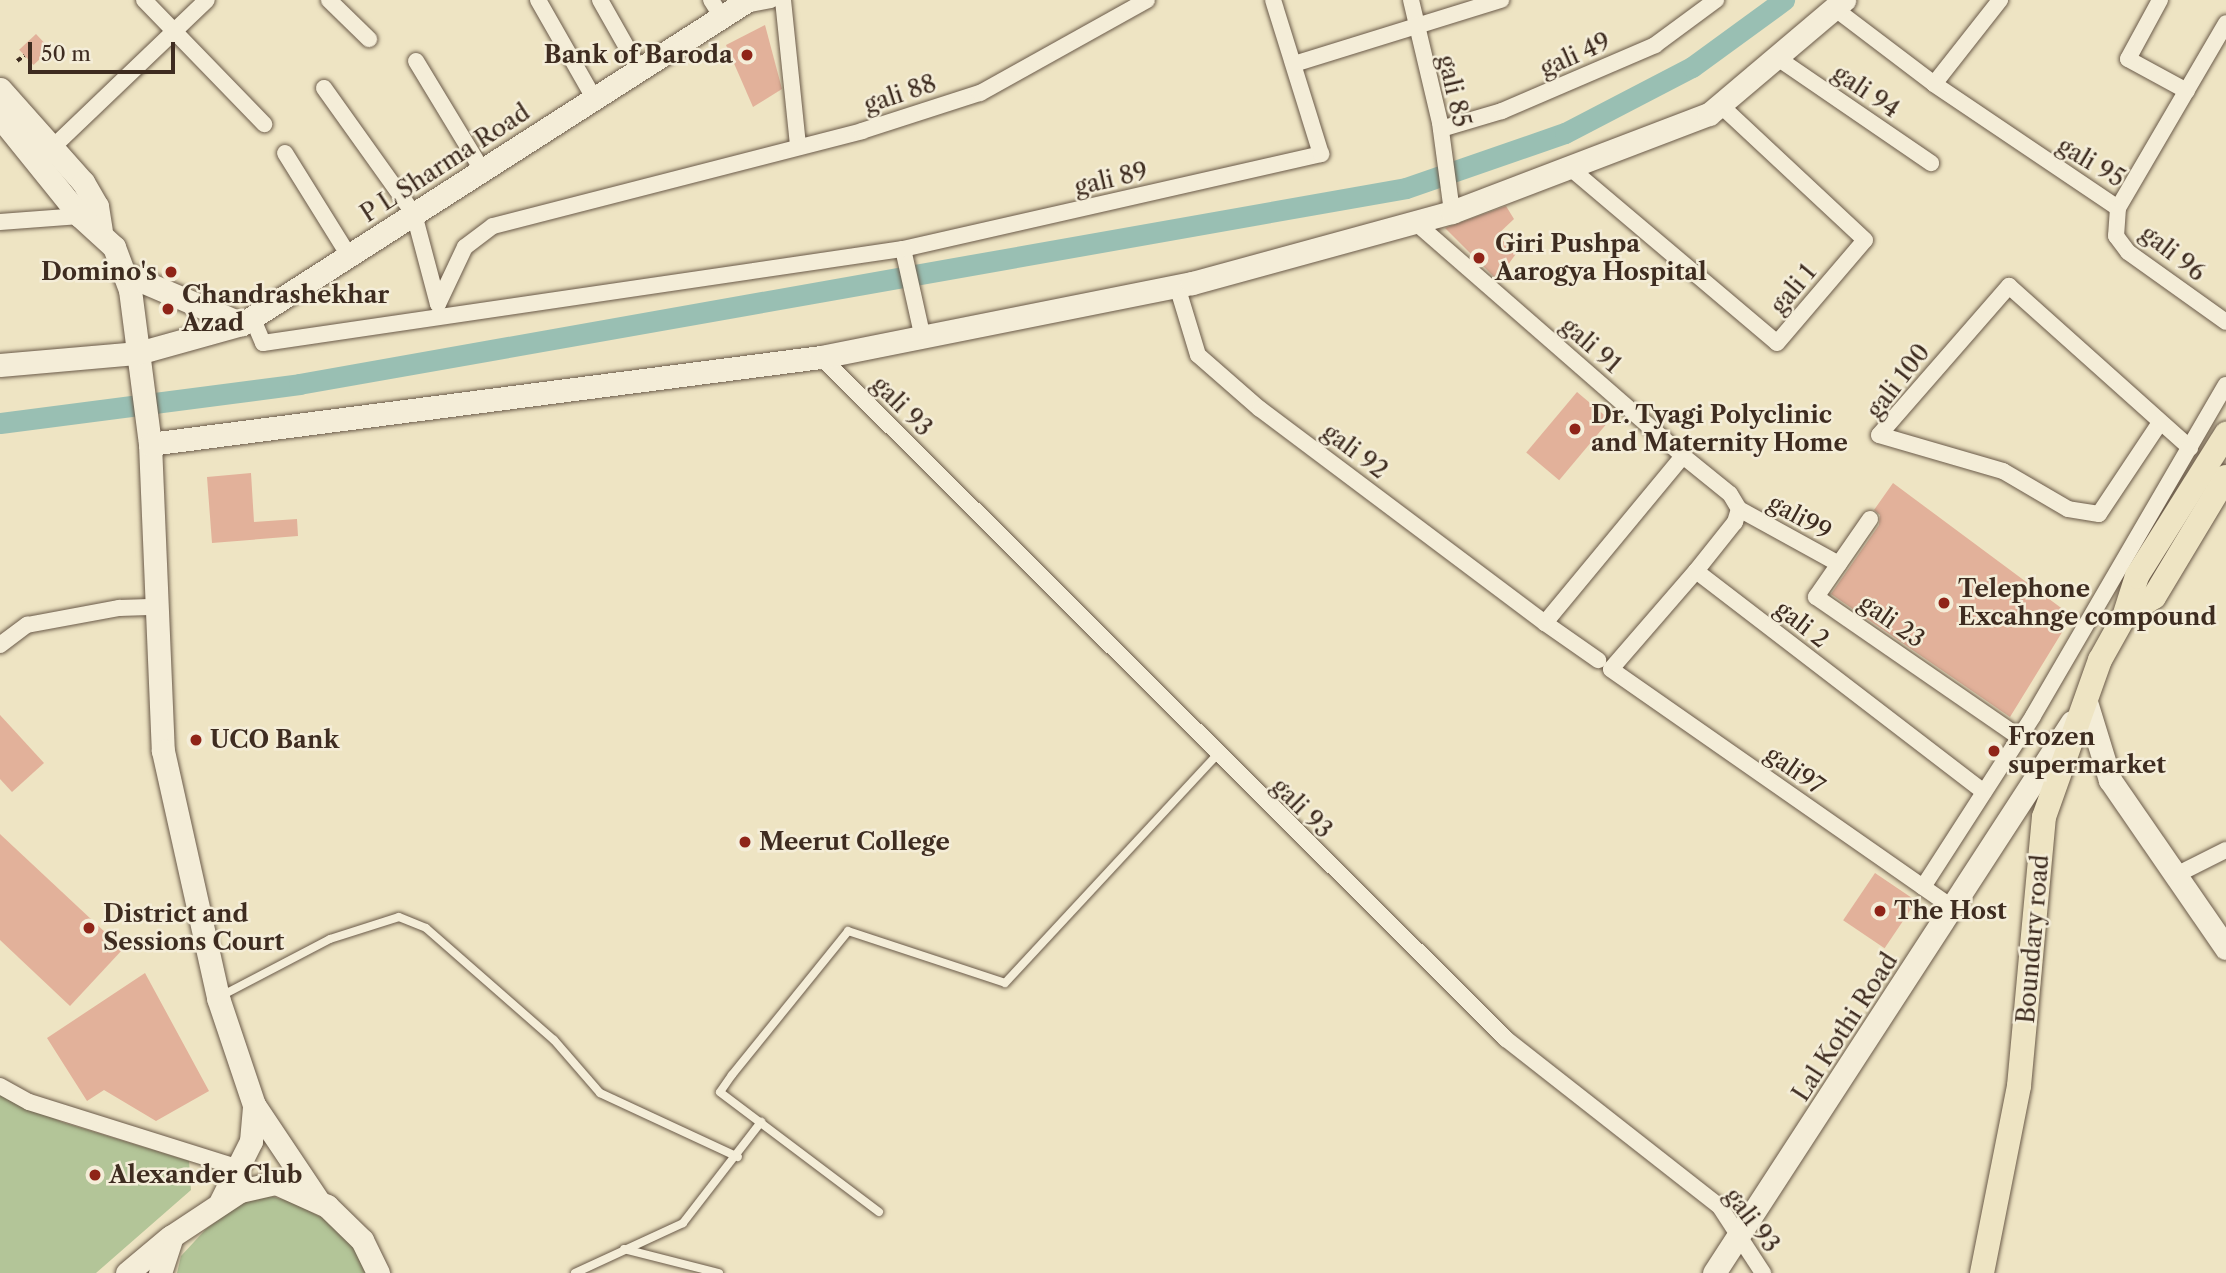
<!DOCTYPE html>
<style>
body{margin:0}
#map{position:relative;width:2226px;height:1273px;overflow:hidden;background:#eee4c3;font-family:"Libre Caslon Text",serif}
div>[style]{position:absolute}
.green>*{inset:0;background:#b3c598}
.canal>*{height:21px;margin:-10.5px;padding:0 10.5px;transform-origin:10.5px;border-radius:10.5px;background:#99bfb3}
.building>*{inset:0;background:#e2b19a;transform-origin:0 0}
.path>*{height:3.5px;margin-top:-1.75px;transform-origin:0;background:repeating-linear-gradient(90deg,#3e2c20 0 5px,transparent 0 8.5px)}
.roads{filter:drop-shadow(0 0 2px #6a5a49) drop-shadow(0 0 2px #6a5a49)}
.lane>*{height:8px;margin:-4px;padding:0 4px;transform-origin:4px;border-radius:4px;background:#f4edd8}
.street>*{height:16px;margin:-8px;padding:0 8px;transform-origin:8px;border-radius:8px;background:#f4edd8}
.secondary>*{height:23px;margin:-11.5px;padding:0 11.5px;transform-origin:11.5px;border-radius:11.5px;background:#f4edd8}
.primary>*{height:24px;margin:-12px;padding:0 12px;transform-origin:12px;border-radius:12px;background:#eee4c3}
.dots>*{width:19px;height:19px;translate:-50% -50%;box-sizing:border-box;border:4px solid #f4edd8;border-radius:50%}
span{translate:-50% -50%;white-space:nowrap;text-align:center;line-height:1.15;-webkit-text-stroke:5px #f4edd8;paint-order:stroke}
.poi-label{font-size:24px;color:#3e2c20;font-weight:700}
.right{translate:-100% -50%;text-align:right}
.left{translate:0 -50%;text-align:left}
.street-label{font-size:24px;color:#3e2c20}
.scale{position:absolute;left:28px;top:42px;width:147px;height:32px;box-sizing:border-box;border:4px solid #3e2c20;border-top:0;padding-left:9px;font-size:21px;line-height:24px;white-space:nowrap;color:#3e2c20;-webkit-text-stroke:5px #f4edd8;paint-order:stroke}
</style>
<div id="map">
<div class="green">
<div style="clip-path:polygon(0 1094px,62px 1122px,189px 1161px,191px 1190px,96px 1273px,0 1273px)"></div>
<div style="clip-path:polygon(263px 1194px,292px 1202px,336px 1225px,354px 1244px,368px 1273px,177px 1273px,181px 1256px,206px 1229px,251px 1196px)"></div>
</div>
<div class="canal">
<div style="left:0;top:423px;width:302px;rotate:-7.4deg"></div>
<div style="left:299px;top:384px;width:1124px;rotate:-10.04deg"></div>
<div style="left:1406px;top:188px;width:168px;rotate:-19.1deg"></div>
<div style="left:1565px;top:133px;width:143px;rotate:-27.5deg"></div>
<div style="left:1692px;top:67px;width:114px;rotate:-36.1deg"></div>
</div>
<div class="building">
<div style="clip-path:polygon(765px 25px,782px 89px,753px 107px,726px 45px)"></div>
<div style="left:36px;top:34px;width:21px;height:23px;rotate:47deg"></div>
<div style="clip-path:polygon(1506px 206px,1514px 219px,1496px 236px,1518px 251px,1497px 280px,1445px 228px)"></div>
<div style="left:1577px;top:392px;width:43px;height:79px;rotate:40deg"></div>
<div style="clip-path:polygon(251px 473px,254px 522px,297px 519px,298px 536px,212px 543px,207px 477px)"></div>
<div style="clip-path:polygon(1893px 483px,2072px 616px,2010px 717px,1831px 594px,1879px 525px,1880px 515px,1874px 510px)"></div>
<div style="clip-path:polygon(0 715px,44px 763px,12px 792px,0 779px)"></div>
<div style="clip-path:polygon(0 834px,123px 949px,70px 1006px,0 940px)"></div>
<div style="left:1875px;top:873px;width:50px;height:57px;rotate:34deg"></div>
<div style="clip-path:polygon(145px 973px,209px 1091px,156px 1121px,104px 1090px,87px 1101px,47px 1038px)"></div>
</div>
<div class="path">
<div style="left:17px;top:61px;width:9px;rotate:-36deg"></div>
</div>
<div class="roads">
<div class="lane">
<div style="left:221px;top:996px;width:123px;rotate:-27.6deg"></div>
<div style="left:330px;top:939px;width:72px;rotate:-17.7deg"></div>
<div style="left:399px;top:917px;width:29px;rotate:22deg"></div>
<div style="left:426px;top:928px;width:170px;rotate:41.2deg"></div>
<div style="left:554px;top:1040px;width:70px;rotate:49deg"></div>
<div style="left:600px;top:1093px;width:152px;rotate:24.9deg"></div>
<div style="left:879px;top:1212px;width:199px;rotate:-143deg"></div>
<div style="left:720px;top:1092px;width:21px;rotate:-55deg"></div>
<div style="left:732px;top:1075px;width:185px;rotate:-51.1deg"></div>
<div style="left:848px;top:931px;width:165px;rotate:18.3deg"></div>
<div style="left:1005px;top:983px;width:311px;rotate:-47.1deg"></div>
<div style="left:624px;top:1249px;width:98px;rotate:14.2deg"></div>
<div style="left:575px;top:1273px;width:119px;rotate:-24.8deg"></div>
<div style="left:683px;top:1223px;width:128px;rotate:-52.3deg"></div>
</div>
<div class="street">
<div style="left:144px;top:0;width:173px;rotate:45.9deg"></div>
<div style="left:329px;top:0;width:56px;rotate:44.3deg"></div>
<div style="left:538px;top:0;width:113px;rotate:60.3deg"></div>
<div style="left:600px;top:0;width:79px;rotate:60.5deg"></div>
<div style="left:711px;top:0;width:20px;rotate:57deg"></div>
<div style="left:783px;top:0;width:146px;rotate:84.1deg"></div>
<div style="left:1411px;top:0;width:126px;rotate:76.7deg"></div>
<div style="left:1440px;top:123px;width:90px;rotate:82.3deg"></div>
<div style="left:2160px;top:0;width:67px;rotate:118.5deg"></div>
<div style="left:2128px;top:59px;width:67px;rotate:28.5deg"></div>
<div style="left:740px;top:6px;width:32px;rotate:-11deg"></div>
<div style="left:1834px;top:8px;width:126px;rotate:37.2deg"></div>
<div style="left:1934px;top:84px;width:107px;rotate:-51.8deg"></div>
<div style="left:1776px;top:57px;width:188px;rotate:34.4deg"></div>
<div style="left:416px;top:61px;width:127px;rotate:58.8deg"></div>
<div style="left:1294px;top:64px;width:217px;rotate:-17.2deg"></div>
<div style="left:1934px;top:84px;width:222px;rotate:34deg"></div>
<div style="left:2118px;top:208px;width:214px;rotate:-59.7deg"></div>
<div style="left:324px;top:88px;width:155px;rotate:54.5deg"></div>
<div style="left:414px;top:214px;width:93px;rotate:75.1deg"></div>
<div style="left:1441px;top:129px;width:64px;rotate:-16.4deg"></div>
<div style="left:1502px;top:111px;width:167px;rotate:-23.3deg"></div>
<div style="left:1655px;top:45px;width:76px;rotate:-36.4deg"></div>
<div style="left:52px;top:148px;width:214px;rotate:-43.7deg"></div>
<div style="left:285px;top:153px;width:121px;rotate:58.1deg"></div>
<div style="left:1569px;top:167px;width:272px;rotate:40.2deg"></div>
<div style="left:1777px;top:343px;width:135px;rotate:-49.5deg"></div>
<div style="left:1865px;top:240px;width:198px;rotate:-137deg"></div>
<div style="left:2118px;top:208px;width:28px;rotate:94deg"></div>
<div style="left:2116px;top:236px;width:20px;rotate:53deg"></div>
<div style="left:2128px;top:252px;width:120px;rotate:35.5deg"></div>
<div style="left:0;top:222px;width:80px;rotate:-4.3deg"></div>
<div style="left:1415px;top:222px;width:356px;rotate:41.1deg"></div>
<div style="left:1683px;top:456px;width:217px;rotate:129.6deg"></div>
<div style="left:1545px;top:623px;width:65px;rotate:34.9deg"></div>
<div style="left:1177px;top:286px;width:72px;rotate:73.1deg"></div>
<div style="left:1198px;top:355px;width:82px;rotate:41.1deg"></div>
<div style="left:1260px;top:409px;width:356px;rotate:36.9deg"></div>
<div style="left:438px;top:304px;width:63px;rotate:-64.7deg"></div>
<div style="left:465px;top:247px;width:35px;rotate:-37deg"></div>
<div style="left:493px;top:226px;width:381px;rotate:-14.4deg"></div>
<div style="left:862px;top:131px;width:124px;rotate:-17.9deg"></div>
<div style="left:980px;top:93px;width:191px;rotate:-29.1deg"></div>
<div style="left:252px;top:317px;width:28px;rotate:67deg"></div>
<div style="left:263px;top:343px;width:647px;rotate:-8.36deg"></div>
<div style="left:922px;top:334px;width:87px;rotate:-102.6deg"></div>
<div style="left:903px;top:249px;width:429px;rotate:-12.8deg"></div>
<div style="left:1321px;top:154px;width:161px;rotate:-107.3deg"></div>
<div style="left:821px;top:357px;width:967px;rotate:44.87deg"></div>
<div style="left:1506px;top:1039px;width:272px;rotate:38.1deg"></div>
<div style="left:1720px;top:1207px;width:79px;rotate:56.9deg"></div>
<div style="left:2159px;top:424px;width:108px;rotate:123.7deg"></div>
<div style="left:2099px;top:514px;width:31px;rotate:-171deg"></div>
<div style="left:2068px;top:509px;width:75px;rotate:-149.7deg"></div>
<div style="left:2003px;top:471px;width:129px;rotate:-163.8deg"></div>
<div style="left:1879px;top:435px;width:198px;rotate:-48.9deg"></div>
<div style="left:2009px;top:286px;width:243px;rotate:41.8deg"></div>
<div style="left:1683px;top:456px;width:60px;rotate:39deg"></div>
<div style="left:1730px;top:494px;width:17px;rotate:59deg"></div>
<div style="left:1739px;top:509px;width:14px;rotate:107deg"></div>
<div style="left:1735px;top:522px;width:63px;rotate:128.5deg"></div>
<div style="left:1739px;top:509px;width:114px;rotate:28.8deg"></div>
<div style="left:1870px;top:519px;width:95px;rotate:124.7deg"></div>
<div style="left:1816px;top:597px;width:247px;rotate:34.6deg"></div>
<div style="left:0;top:645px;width:34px;rotate:-37deg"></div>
<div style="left:27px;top:625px;width:94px;rotate:-10.5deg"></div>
<div style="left:119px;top:608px;width:38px;rotate:-2deg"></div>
<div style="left:2174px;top:876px;width:58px;rotate:-26.6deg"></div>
<div style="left:1923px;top:887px;width:203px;rotate:-57.2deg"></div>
<div style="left:2033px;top:716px;width:383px;rotate:-59.8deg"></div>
<div style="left:1953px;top:908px;width:417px;rotate:-145.1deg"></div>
<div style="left:1611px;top:669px;width:130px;rotate:-49.1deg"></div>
<div style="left:1696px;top:571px;width:363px;rotate:37.5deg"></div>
<div style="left:0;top:1086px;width:33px;rotate:29deg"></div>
<div style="left:29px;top:1102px;width:220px;rotate:17.4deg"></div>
</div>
<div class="secondary">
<div style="left:0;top:89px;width:125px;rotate:48.3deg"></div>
<div style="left:83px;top:182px;width:28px;rotate:60deg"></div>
<div style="left:97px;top:206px;width:24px;rotate:81deg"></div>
<div style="left:0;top:117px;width:127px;rotate:51.1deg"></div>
<div style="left:80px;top:216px;width:46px;rotate:42.4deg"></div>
<div style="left:114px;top:247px;width:46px;rotate:69.6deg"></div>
<div style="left:130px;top:290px;width:155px;rotate:82.6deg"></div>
<div style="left:150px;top:444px;width:307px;rotate:87.6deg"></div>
<div style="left:163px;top:751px;width:253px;rotate:77.4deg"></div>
<div style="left:218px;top:998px;width:113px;rotate:71.4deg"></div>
<div style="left:254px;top:1105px;width:113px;rotate:56.2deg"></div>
<div style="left:123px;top:273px;width:129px;rotate:23.2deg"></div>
<div style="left:0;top:365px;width:139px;rotate:-5deg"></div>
<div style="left:138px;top:353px;width:108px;rotate:-15.6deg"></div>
<div style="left:242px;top:324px;width:601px;rotate:-32.63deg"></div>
<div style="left:150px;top:444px;width:677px;rotate:-7.39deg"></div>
<div style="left:821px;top:357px;width:378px;rotate:-11.3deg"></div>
<div style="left:1192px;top:283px;width:270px;rotate:-15.3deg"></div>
<div style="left:1452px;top:212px;width:275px;rotate:-20.9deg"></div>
<div style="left:1709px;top:114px;width:177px;rotate:-40.2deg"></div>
<div style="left:2086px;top:702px;width:82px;rotate:72.9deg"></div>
<div style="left:2110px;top:780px;width:204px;rotate:55.4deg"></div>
<div style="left:221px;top:1201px;width:67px;rotate:-63.4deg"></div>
<div style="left:251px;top:1141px;width:36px;rotate:-85deg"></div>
<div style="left:127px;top:1273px;width:56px;rotate:-39.9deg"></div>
<div style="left:160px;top:1273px;width:39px;rotate:-72deg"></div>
<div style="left:172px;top:1236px;width:82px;rotate:-33.5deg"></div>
<div style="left:240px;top:1191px;width:37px;rotate:-13deg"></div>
<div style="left:276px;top:1183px;width:56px;rotate:24.3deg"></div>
<div style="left:327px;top:1206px;width:49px;rotate:44.2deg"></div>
<div style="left:362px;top:1240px;width:37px;rotate:64deg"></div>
<div style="left:1714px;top:1273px;width:657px;rotate:-56.99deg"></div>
</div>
<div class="primary">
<div style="left:2124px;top:617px;width:36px;rotate:-34deg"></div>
<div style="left:2154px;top:597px;width:140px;rotate:-59deg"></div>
<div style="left:1982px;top:1273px;width:191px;rotate:-78.8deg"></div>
<div style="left:2019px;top:1086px;width:270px;rotate:-84.7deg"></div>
<div style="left:2044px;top:817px;width:167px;rotate:-70.4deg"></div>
<div style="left:2100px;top:660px;width:49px;rotate:-60.8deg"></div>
<div style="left:2124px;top:617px;width:43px;rotate:-72.4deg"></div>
<div style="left:2137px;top:576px;width:168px;rotate:-57.9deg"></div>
</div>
</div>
<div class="dots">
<div style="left:747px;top:55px;background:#8f2418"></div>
<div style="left:1479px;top:258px;background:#8f2418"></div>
<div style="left:171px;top:272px;background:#8f2418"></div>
<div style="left:168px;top:309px;background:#8f2418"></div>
<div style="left:1575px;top:429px;background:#8f2418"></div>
<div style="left:1944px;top:603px;background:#8f2418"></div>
<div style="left:196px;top:740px;background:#8f2418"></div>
<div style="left:1994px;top:751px;background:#8f2418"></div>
<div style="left:745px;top:842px;background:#8f2418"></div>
<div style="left:1880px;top:911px;background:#8f2418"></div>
<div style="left:89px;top:928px;background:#8f2418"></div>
<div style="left:95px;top:1175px;background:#8f2418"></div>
</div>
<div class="poi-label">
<span class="right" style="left:733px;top:55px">Bank of Baroda</span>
<span class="left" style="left:1495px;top:258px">Giri Pushpa<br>Aarogya Hospital</span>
<span class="right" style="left:157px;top:272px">Domino's</span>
<span class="left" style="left:182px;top:309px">Chandrashekhar<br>Azad</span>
<span class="left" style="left:1591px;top:429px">Dr. Tyagi Polyclinic<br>and Maternity Home</span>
<span class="left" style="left:1958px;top:603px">Telephone<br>Excahnge compound</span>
<span class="left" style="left:2008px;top:751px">Frozen<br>supermarket</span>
<span class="left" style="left:210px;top:740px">UCO Bank</span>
<span class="left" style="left:759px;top:842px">Meerut College</span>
<span class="left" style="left:1894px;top:911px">The Host</span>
<span class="left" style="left:103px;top:928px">District and<br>Sessions Court</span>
<span class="left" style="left:109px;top:1175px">Alexander Club</span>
</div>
<div class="street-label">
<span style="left:1575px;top:55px;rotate:-24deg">gali 49</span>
<span style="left:1454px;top:91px;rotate:77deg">gali 85</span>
<span style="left:1866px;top:91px;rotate:34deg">gali 94</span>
<span style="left:900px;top:94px;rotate:-18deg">gali 88</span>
<span style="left:2091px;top:162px;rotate:31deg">gali 95</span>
<span style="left:445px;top:163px;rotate:-33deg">P L Sharma Road</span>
<span style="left:1111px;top:179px;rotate:-13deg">gali 89</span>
<span style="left:2173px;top:253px;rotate:38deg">gali 96</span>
<span style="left:1793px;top:289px;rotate:-50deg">gali 1</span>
<span style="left:1591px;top:345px;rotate:41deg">gali 91</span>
<span style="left:1898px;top:381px;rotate:-52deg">gali 100</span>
<span style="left:902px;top:406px;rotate:45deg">gali 93</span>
<span style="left:1355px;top:451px;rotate:37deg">gali 92</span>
<span style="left:1800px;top:517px;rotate:29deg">gali99</span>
<span style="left:1892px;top:621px;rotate:35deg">gali 23</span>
<span style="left:1802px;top:624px;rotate:38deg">gali 2</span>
<span style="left:1795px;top:770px;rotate:35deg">gali97</span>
<span style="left:1302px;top:808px;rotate:45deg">gali 93</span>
<span style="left:2033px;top:939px;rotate:-85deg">Boundary road</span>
<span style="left:1845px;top:1027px;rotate:-57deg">Lal Kothi Road</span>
<span style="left:1752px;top:1220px;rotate:53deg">gali 93</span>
</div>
<div class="scale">50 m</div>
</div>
